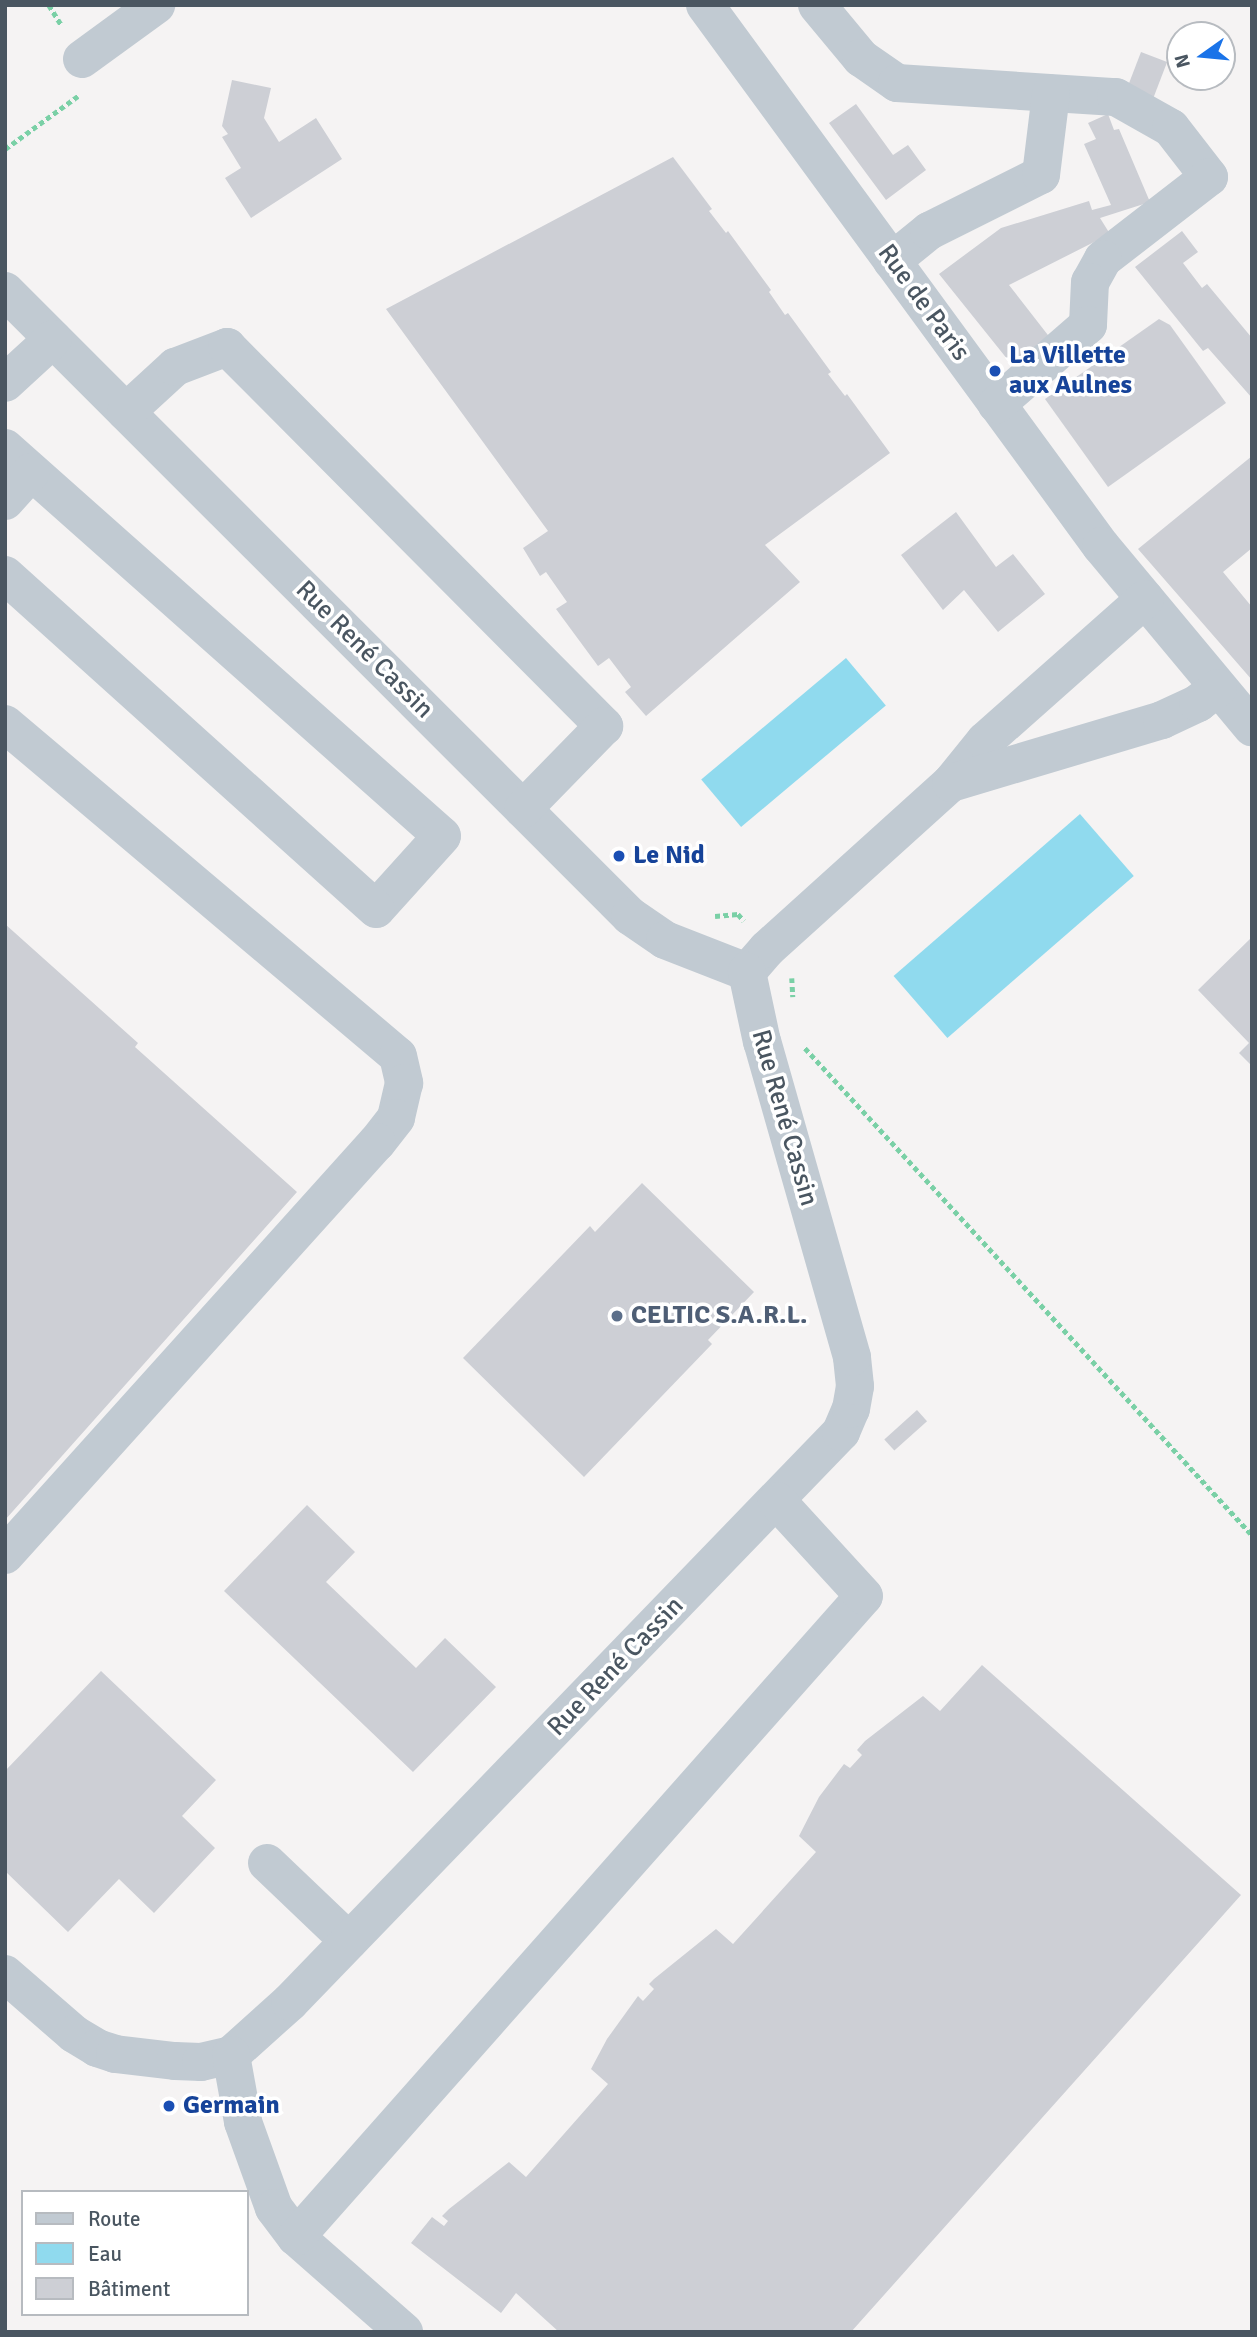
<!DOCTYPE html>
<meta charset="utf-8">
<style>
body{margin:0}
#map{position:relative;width:1257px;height:2337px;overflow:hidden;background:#f5f3f3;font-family:Signika,sans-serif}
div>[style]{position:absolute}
.water>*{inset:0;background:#90daee;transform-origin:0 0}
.building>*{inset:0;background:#cdcfd5;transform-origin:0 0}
.path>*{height:4.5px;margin-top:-2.25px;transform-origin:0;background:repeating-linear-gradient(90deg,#7ad0a6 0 5px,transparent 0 8.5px)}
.minor>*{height:38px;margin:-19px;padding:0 19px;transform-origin:19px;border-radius:19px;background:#c1cad2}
.dots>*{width:19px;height:19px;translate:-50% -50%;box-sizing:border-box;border:4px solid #fff;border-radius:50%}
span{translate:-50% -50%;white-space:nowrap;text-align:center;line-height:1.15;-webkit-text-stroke:7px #fff;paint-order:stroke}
.street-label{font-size:26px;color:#4a5661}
.transit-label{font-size:26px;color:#164399;font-weight:700}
.left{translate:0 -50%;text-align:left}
.service-label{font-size:26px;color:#4e5e75;font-weight:700}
.frame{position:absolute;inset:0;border:7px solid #4a5661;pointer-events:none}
.legend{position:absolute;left:21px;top:2190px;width:228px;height:126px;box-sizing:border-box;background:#fff;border:2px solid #b7bbc0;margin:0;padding:9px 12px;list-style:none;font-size:21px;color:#4a5661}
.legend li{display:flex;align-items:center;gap:14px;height:35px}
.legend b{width:35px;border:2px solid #b7bbc0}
.north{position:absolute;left:1166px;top:21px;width:70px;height:70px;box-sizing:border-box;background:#fff;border:2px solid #b7bbc0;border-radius:50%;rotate:255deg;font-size:19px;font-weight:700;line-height:28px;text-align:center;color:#4a5661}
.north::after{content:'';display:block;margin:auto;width:24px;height:32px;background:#1a73e8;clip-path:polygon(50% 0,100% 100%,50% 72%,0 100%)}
</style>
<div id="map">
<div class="water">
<div style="left:846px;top:658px;width:62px;height:189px;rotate:50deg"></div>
<div style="left:1080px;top:814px;width:82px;height:247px;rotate:49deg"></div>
</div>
<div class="building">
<div style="left:1141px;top:52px;width:28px;height:38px;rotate:21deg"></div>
<div style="clip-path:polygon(232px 80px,271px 88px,264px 118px,279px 142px,316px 118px,342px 159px,251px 218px,225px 178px,241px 168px,222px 137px,228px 134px,222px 126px)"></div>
<div style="clip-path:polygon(856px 104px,893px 155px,908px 145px,926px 170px,886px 200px,829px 123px)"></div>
<div style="clip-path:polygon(1108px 114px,1114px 130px,1119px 129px,1150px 202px,1100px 218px,1110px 234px,1009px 285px,1051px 339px,1016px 370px,939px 274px,1001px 228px,1089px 201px,1092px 210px,1111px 205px,1084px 144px,1096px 139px,1088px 123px)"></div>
<div style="clip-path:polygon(673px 157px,712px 209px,709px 211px,726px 233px,728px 231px,771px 290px,769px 292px,785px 315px,788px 313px,831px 372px,828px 374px,845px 396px,847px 394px,890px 453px,765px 545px,800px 582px,646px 716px,625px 692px,631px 687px,609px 658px,598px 666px,556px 609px,567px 602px,546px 572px,540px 576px,523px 548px,548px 531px,386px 309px)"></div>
<div style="clip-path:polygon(1182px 231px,1198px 252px,1183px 263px,1202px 288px,1207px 284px,1252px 338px,1252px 398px,1208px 348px,1203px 351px,1135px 267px)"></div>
<div style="clip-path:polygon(1159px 319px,1170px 325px,1226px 403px,1108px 487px,1045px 399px)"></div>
<div style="clip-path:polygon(1252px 456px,1252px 548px,1223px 572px,1252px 607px,1252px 680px,1138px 549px)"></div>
<div style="clip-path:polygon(956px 512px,996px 567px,1013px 554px,1045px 594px,998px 632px,964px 590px,943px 610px,901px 555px)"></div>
<div style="clip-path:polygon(5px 924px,138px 1043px,135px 1047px,297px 1192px,5px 1520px)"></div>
<div style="clip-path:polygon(1252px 937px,1252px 1066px,1239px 1053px,1249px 1043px,1198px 990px)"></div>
<div style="clip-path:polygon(642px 1183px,754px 1292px,708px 1340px,712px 1344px,584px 1477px,463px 1358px,590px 1226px,595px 1232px)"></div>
<div style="left:917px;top:1410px;width:15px;height:44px;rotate:48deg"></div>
<div style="clip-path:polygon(307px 1505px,355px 1552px,326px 1582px,416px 1668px,445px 1638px,496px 1687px,413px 1772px,224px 1591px)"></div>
<div style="clip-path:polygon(982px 1665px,1241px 1895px,851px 2332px,559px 2332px,516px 2293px,501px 2313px,411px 2243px,432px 2217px,444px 2226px,448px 2221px,442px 2216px,449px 2209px,509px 2162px,526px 2177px,608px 2084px,591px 2069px,607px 2039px,638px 1996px,643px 2001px,654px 1989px,649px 1984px,654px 1979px,716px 1929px,733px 1944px,816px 1852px,799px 1836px,819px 1797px,844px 1764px,850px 1768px,862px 1755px,857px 1750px,865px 1741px,923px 1696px,940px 1711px)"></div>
<div style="clip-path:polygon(101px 1671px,216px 1780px,182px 1816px,215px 1848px,154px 1913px,119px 1879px,68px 1932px,5px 1871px,5px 1771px)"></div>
</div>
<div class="path">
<div style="left:49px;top:5px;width:25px;rotate:58deg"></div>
<div style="left:5px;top:149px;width:90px;rotate:-36deg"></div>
<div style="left:715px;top:916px;width:23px;rotate:-5deg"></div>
<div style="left:738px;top:914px;width:9px;rotate:49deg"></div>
<div style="left:792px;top:978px;width:19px;rotate:87deg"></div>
<div style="left:805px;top:1048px;width:661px;rotate:47.45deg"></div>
</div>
<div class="minor">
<div style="left:705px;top:5px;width:670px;rotate:53.8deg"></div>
<div style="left:1101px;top:546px;width:236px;rotate:50.2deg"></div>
<div style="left:817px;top:5px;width:69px;rotate:50.3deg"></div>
<div style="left:861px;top:58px;width:44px;rotate:34.8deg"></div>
<div style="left:897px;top:83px;width:219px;rotate:3.7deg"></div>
<div style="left:1116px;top:97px;width:63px;rotate:29.4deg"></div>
<div style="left:1171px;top:128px;width:62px;rotate:52.2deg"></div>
<div style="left:1209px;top:177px;width:134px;rotate:142.3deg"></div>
<div style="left:1103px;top:259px;width:26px;rotate:119deg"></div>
<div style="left:1090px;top:282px;width:43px;rotate:92.7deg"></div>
<div style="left:1088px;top:325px;width:121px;rotate:139deg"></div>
<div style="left:82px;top:59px;width:92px;rotate:-36.1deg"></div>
<div style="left:892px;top:261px;width:48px;rotate:-39deg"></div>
<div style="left:929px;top:231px;width:125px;rotate:-26.6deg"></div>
<div style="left:1041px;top:175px;width:82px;rotate:-83deg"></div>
<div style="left:5px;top:291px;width:884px;rotate:45deg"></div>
<div style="left:630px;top:916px;width:42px;rotate:34.4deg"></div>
<div style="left:665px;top:940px;width:88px;rotate:21.3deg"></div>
<div style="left:747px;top:972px;width:30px;rotate:-49deg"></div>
<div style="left:767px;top:949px;width:248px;rotate:-42.1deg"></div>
<div style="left:951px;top:783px;width:54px;rotate:-51deg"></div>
<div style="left:985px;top:741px;width:214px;rotate:-41.6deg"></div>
<div style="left:5px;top:383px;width:65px;rotate:-42.5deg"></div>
<div style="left:126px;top:412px;width:67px;rotate:-42.6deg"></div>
<div style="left:175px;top:367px;width:56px;rotate:-21deg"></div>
<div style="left:227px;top:347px;width:535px;rotate:45.15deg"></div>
<div style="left:604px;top:726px;width:116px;rotate:134.3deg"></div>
<div style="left:5px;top:448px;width:584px;rotate:41.6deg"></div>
<div style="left:442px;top:836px;width:98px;rotate:132.1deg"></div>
<div style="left:376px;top:909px;width:499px;rotate:-138deg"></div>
<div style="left:5px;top:501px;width:39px;rotate:-48deg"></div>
<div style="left:5px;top:724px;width:514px;rotate:40.19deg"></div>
<div style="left:398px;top:1056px;width:28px;rotate:77deg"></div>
<div style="left:404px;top:1083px;width:36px;rotate:103deg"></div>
<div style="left:396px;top:1118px;width:31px;rotate:128deg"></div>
<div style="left:377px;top:1142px;width:556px;rotate:132.01deg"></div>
<div style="left:951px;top:783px;width:220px;rotate:-16.6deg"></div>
<div style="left:1162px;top:720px;width:40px;rotate:-25deg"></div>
<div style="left:1198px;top:703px;width:25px;rotate:-37deg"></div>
<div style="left:267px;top:1863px;width:113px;rotate:43.6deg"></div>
<div style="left:5px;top:1974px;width:91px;rotate:41deg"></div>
<div style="left:74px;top:2034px;width:27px;rotate:31deg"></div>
<div style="left:97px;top:2048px;width:19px;rotate:18deg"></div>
<div style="left:115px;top:2054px;width:60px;rotate:6.7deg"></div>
<div style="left:175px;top:2061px;width:26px;rotate:2deg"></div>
<div style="left:201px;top:2062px;width:31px;rotate:-13deg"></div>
<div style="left:231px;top:2055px;width:79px;rotate:-41.9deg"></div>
<div style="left:290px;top:2002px;width:793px;rotate:-45.97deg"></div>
<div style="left:841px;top:1432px;width:25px;rotate:-67deg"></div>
<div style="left:851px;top:1409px;width:23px;rotate:-80deg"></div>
<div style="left:855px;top:1386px;width:29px;rotate:-96deg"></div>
<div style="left:852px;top:1357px;width:328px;rotate:-105.9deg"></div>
<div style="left:762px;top:1042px;width:72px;rotate:-102.1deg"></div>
<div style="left:231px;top:2055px;width:68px;rotate:79.8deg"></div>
<div style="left:243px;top:2122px;width:91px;rotate:70.2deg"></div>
<div style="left:274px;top:2208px;width:36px;rotate:53deg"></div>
<div style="left:296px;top:2237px;width:144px;rotate:41.3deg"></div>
<div style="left:296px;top:2237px;width:856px;rotate:-48.46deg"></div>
<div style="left:864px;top:1596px;width:129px;rotate:-132.5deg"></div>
</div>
<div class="dots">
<div style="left:995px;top:371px;background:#1a4fb4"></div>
<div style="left:619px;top:856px;background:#1a4fb4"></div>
<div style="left:617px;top:1316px;background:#5c6f8a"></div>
<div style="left:169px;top:2106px;background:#1a4fb4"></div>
</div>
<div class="street-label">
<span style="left:923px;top:303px;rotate:54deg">Rue de Paris</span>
<span style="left:364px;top:650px;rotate:45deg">Rue René Cassin</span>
<span style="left:784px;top:1118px;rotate:74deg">Rue René Cassin</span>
<span style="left:616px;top:1667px;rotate:-46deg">Rue René Cassin</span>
</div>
<div class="transit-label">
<span class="left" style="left:1009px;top:371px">La Villette<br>aux Aulnes</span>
<span class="left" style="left:633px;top:856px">Le Nid</span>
<span class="left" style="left:183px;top:2106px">Germain</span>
</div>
<div class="service-label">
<span class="left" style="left:631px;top:1316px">CELTIC S.A.R.L.</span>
</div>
<div class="frame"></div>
<ul class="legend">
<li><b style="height:9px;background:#c1cad2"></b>Route</li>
<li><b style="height:19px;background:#90daee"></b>Eau</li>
<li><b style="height:19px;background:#cdcfd5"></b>Bâtiment</li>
</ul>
<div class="north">N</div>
</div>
